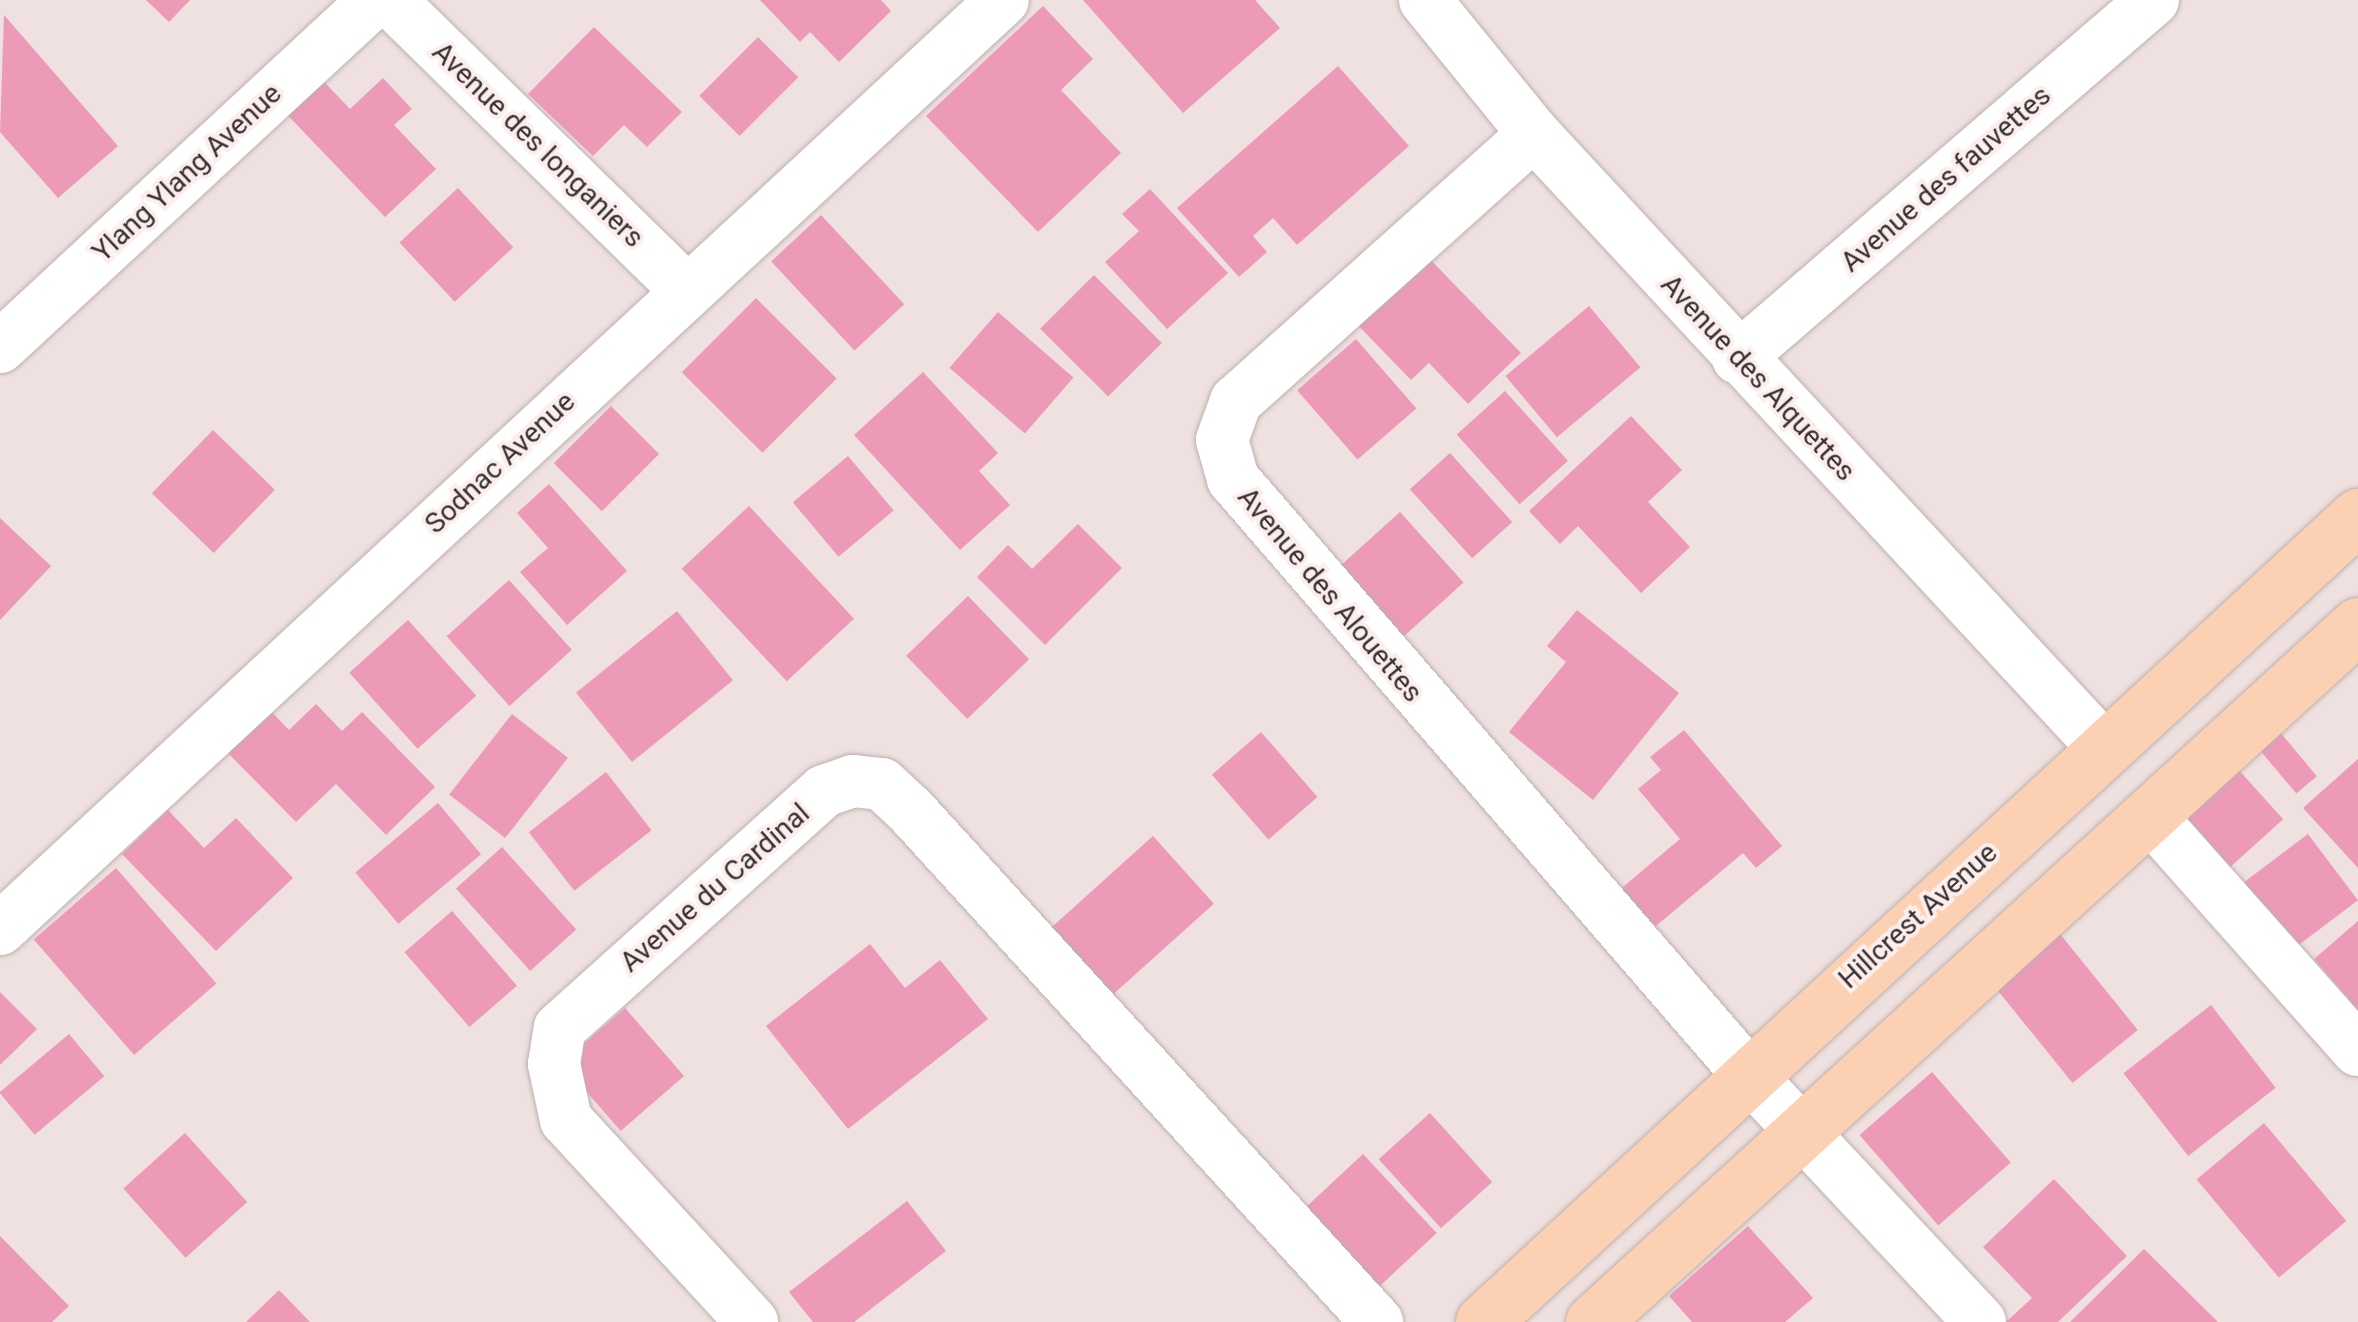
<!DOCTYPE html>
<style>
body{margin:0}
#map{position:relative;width:2358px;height:1322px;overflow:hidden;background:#efe1e0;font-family:Roboto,sans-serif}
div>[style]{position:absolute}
.building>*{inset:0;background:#ed99b8;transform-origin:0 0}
.roads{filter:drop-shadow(0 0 2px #bdb0af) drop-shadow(0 0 2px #bdb0af)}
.minor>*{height:52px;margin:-26px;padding:0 26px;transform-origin:26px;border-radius:26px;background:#fff}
.major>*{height:55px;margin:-27.5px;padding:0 27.5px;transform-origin:27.5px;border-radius:27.5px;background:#fcd0b2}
span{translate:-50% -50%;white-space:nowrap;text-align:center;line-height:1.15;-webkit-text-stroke:8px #fceeed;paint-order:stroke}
.street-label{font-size:28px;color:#363130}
</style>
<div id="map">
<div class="building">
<div style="clip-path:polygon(146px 0,190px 0,169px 22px)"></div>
<div style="clip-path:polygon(760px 0,881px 0,891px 11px,839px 62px,810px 32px,800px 42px)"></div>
<div style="clip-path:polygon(1083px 0,1255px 0,1280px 28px,1183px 113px)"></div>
<div style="clip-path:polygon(1043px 6px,1093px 59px,1061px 90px,1121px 153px,1038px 232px,926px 116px)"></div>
<div style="clip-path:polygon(4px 15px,118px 146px,58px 198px,0 132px)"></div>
<div style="clip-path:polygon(594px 27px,682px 112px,647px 147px,624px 125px,593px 156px,528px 94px)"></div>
<div style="left:758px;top:37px;width:57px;height:83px;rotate:45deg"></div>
<div style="clip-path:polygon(1338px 66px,1409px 146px,1297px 245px,1273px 218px,1253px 236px,1267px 252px,1239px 277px,1177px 208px)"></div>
<div style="clip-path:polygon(312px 69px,350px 109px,383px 78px,412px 109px,394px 125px,436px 169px,385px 217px,276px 103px)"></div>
<div style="left:458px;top:188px;width:81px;height:80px;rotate:47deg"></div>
<div style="clip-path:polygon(1150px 189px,1228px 273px,1167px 329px,1105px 262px,1139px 231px,1122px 214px)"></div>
<div style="left:821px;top:215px;width:122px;height:68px;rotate:47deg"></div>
<div style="clip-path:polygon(1419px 248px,1521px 353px,1468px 404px,1429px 363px,1411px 380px,1348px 315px)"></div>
<div style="left:1094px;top:275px;width:96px;height:76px;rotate:45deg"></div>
<div style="left:756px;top:298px;width:114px;height:105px;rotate:45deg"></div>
<div style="left:1589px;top:306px;width:80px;height:109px;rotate:50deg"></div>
<div style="left:998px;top:312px;width:100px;height:74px;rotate:41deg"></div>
<div style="left:1356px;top:339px;width:92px;height:78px;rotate:49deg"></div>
<div style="clip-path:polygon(923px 372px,998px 453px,979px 471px,1010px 505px,960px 550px,854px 435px)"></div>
<div style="left:1505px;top:391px;width:94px;height:65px;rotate:48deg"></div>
<div style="left:611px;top:406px;width:68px;height:81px;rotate:45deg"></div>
<div style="clip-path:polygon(1631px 416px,1682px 470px,1648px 502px,1690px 547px,1641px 593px,1578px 526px,1560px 544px,1529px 511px)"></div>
<div style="left:213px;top:430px;width:86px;height:88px;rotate:44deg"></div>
<div style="left:1450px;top:453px;width:93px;height:54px;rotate:48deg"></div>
<div style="left:848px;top:456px;width:71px;height:72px;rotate:50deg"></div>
<div style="clip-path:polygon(549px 484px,627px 571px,567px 625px,520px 572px,548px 548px,517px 513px)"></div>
<div style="left:749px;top:506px;width:154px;height:92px;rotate:47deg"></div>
<div style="left:1400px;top:512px;width:95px;height:84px;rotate:48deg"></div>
<div style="clip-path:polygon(0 518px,51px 566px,0 620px)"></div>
<div style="clip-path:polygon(1078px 524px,1122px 568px,1045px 645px,977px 577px,1008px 545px,1032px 569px)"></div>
<div style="left:509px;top:580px;width:94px;height:84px;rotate:48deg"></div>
<div style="left:968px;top:596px;width:88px;height:86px;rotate:46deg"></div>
<div style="clip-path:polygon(1577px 610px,1679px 693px,1593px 800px,1509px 732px,1566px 662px,1547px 646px)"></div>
<div style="left:677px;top:611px;width:89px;height:130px;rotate:51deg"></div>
<div style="left:408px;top:620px;width:102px;height:79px;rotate:48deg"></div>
<div style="clip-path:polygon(264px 704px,289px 730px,316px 704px,342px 731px,362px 712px,435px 787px,386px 835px,336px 784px,296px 822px,221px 746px)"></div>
<div style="left:512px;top:714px;width:71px;height:102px;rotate:38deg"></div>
<div style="clip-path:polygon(1684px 730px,1782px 846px,1756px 868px,1743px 853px,1638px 941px,1605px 902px,1680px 839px,1638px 789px,1661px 770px,1650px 757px)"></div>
<div style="left:2279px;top:731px;width:59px;height:27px;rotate:50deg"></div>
<div style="left:1261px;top:732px;width:86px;height:65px;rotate:49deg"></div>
<div style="clip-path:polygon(2358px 759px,2358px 868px,2303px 808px)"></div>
<div style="left:2237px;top:768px;width:69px;height:85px;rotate:48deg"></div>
<div style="left:606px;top:772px;width:74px;height:98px;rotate:52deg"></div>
<div style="left:438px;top:803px;width:67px;height:108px;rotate:50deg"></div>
<div style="clip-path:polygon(168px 810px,204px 848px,236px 818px,293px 878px,216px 951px,122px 854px)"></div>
<div style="left:2308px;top:834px;width:83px;height:90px;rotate:53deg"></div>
<div style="left:1153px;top:836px;width:91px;height:143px;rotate:48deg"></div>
<div style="left:502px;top:847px;width:111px;height:62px;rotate:48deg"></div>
<div style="left:116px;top:868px;width:153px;height:109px;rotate:49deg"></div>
<div style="left:452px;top:911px;width:99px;height:63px;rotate:49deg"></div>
<div style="clip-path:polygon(2358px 921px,2358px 1042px,2340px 1022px,2356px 1008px,2314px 959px)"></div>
<div style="left:2056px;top:929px;width:130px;height:84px;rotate:51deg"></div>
<div style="clip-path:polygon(870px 944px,905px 988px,940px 960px,988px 1019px,848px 1129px,766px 1026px)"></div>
<div style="clip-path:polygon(0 992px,37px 1029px,0 1065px)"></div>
<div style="left:2211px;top:1005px;width:105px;height:111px;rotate:52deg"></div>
<div style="left:625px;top:1008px;width:90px;height:84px;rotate:49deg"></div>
<div style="left:69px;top:1034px;width:55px;height:91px;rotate:50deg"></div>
<div style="left:1932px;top:1072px;width:120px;height:96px;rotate:49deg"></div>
<div style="left:1430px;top:1113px;width:93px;height:69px;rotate:48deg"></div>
<div style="left:2264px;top:1123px;width:128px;height:88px;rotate:50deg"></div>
<div style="left:185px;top:1133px;width:93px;height:83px;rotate:48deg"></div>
<div style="left:1363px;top:1154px;width:108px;height:98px;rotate:47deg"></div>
<div style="clip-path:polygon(2054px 1179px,2127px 1256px,2058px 1322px,2006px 1322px,2032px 1298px,1983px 1247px)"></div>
<div style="clip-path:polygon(907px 1201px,946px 1251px,854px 1322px,813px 1322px,789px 1292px)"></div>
<div style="clip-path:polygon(1748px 1226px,1813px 1298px,1785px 1322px,1692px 1322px,1669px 1296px)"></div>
<div style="clip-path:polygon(0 1236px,69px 1306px,52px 1322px,0 1322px)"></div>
<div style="clip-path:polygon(2144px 1249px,2218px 1322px,2070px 1322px)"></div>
<div style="clip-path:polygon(279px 1290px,310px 1322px,246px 1322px)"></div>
</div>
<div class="roads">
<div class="minor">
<div style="left:390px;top:0;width:414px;rotate:44.4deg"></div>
<div style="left:1425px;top:0;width:173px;rotate:50.9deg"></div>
<div style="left:1534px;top:134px;width:836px;rotate:47.13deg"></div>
<div style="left:1534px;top:134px;width:400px;rotate:138.1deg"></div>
<div style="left:1236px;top:401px;width:41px;rotate:109.7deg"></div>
<div style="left:1222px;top:440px;width:41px;rotate:74.2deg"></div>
<div style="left:1233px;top:479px;width:786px;rotate:49.13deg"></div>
<div style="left:1747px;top:1073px;width:341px;rotate:46.9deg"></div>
<div style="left:0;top:347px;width:511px;rotate:-42.78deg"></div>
<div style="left:1738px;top:358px;width:548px;rotate:-40.78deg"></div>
<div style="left:2150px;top:816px;width:313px;rotate:48.4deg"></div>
<div style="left:0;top:929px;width:1367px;rotate:-42.81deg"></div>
<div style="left:752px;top:1322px;width:275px;rotate:-132.6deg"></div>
<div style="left:566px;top:1120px;width:57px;rotate:-102.1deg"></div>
<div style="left:554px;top:1064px;width:36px;rotate:-81deg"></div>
<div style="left:560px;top:1028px;width:355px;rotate:-41.9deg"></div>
<div style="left:824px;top:791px;width:31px;rotate:-19deg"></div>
<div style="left:853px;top:781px;width:29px;rotate:6deg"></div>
<div style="left:882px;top:784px;width:40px;rotate:43deg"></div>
<div style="left:911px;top:811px;width:692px;rotate:47.64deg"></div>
</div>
<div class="major">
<div style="left:1483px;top:1322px;width:1190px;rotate:-42.65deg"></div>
<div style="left:1593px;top:1322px;width:1035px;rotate:-42.34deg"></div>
</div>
</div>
<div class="street-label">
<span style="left:538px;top:145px;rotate:44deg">Avenue des longaniers</span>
<span style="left:187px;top:173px;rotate:-43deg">Ylang Ylang Avenue</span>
<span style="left:1946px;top:179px;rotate:-41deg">Avenue des fauvettes</span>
<span style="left:1758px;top:378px;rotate:47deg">Avenue des Alquettes</span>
<span style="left:500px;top:463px;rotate:-43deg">Sodnac Avenue</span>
<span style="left:1330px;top:595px;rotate:50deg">Avenue des Alouettes</span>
<span style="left:715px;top:888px;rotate:-41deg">Avenue du Cardinal</span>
<span style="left:1918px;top:916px;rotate:-42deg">Hillcrest Avenue</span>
</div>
</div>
